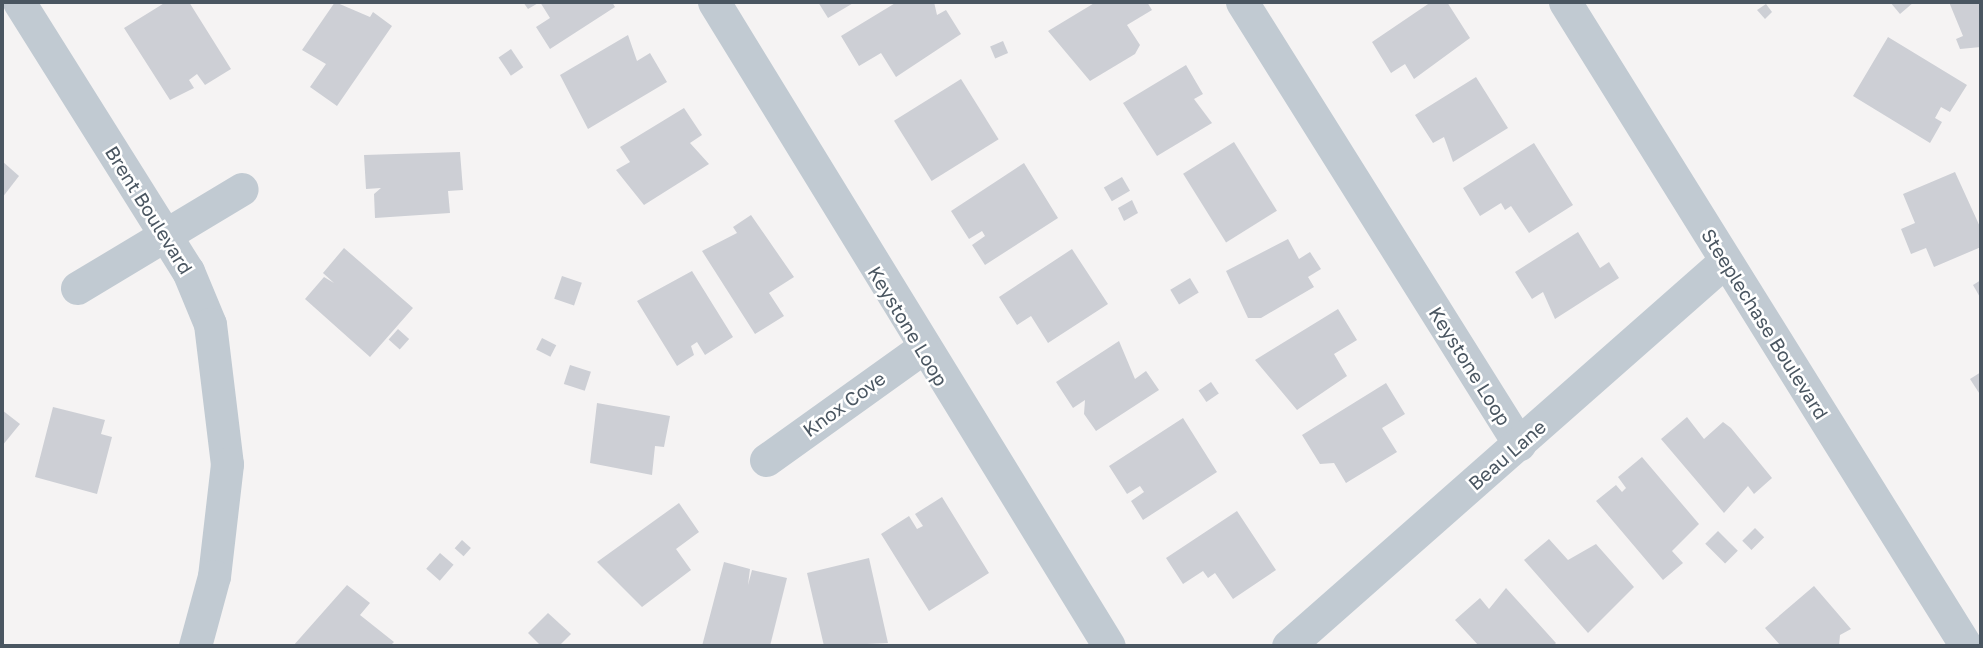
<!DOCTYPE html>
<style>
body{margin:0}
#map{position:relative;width:1983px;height:648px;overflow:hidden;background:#f5f3f3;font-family:"Golos Text",sans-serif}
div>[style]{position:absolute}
.building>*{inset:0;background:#cdcfd5;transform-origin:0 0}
.street>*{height:33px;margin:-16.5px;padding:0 16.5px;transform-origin:16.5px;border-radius:16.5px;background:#c1cad2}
span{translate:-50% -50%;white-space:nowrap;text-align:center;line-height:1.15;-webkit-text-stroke:5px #fff;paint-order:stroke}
.street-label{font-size:19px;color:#4a5661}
.frame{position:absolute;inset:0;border:4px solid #4a5661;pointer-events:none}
</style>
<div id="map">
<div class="building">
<div style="clip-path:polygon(166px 2px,189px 2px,231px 69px,205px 85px,197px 74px,189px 80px,194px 88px,170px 100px,124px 28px)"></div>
<div style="clip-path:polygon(335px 2px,370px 17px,373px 12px,392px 26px,337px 106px,310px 87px,326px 64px,302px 50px)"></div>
<div style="clip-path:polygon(523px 2px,612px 2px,615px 7px,550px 49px,536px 27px,550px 18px,540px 2px,528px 9px)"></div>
<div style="clip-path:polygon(818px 2px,855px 2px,828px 18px)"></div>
<div style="clip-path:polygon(897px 2px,934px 2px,937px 15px,946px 10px,961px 34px,896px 77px,881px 53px,859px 66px,841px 36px)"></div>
<div style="clip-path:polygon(1096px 2px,1147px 2px,1152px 10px,1127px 25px,1140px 45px,1135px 54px,1090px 81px,1048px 31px)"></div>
<div style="clip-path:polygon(1431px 2px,1447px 2px,1470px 38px,1414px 79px,1405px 64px,1391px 73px,1372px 42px)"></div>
<div style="clip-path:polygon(1890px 2px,1914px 2px,1900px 14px)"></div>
<div style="clip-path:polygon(1949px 2px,1981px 2px,1981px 47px,1960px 49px,1956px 39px,1963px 36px)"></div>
<div style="clip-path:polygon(1766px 4px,1772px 12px,1765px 19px,1757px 10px)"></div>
<div style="clip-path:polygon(628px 35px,637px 61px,650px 53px,667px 82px,588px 129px,560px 75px)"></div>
<div style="clip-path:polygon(1888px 37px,1967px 85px,1950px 112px,1941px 107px,1935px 118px,1942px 122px,1930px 143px,1853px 96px)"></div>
<div style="left:1003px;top:41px;width:13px;height:14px;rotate:67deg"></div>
<div style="left:511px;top:49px;width:22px;height:15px;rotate:56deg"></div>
<div style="clip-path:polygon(1186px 65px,1203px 94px,1194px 99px,1212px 123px,1157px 156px,1123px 103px)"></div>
<div style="clip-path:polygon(1476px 77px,1508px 128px,1453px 162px,1444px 137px,1433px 143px,1415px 115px)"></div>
<div style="left:961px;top:79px;width:71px;height:79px;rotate:58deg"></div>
<div style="clip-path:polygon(684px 108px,702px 135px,690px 143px,709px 164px,644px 205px,616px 170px,630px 162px,620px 147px)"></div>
<div style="left:1234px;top:142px;width:81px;height:60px;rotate:58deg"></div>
<div style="clip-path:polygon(1534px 143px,1573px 205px,1529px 233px,1511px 206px,1505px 210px,1501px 203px,1480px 216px,1463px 188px)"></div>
<div style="clip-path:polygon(460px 152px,463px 190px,448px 191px,450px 213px,375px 218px,374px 194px,381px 188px,366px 189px,364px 155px)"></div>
<div style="clip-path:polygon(2px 161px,19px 176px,2px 198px)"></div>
<div style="clip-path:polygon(1024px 163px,1058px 218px,985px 265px,972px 245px,985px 236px,982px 231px,969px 239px,951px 211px)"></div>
<div style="clip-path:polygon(1955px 172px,1981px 229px,1981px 247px,1934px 267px,1926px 248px,1911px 254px,1901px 229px,1915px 223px,1903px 194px)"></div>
<div style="left:1122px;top:177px;width:16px;height:21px;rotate:60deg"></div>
<div style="clip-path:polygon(1132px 200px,1138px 213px,1124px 221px,1118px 208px)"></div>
<div style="clip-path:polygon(751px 215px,794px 277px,769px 293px,784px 316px,755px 334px,702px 251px,737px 233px,733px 227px)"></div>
<div style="clip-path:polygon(1578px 232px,1600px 268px,1609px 262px,1619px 278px,1555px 319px,1543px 292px,1532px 299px,1515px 272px)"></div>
<div style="clip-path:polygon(1288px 239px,1299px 259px,1310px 252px,1321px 269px,1308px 277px,1314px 287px,1261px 318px,1248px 318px,1226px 271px)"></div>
<div style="clip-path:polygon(344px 248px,413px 308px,370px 357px,305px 299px,324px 277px,334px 283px,323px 273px)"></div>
<div style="clip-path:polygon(1072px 249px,1108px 304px,1048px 343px,1031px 316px,1017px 325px,999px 297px)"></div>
<div style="clip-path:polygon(692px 271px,733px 337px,705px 355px,697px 342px,691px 346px,694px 355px,677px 366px,637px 301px)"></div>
<div style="left:562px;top:276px;width:21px;height:24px;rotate:19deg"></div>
<div style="left:1190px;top:278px;width:17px;height:23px;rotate:59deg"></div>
<div style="clip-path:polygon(1981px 280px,1981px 299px,1973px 285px)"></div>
<div style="clip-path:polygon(1338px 309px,1357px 340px,1334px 354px,1347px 376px,1297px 410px,1255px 360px)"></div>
<div style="left:398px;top:329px;width:15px;height:14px;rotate:42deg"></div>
<div style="left:542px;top:338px;width:16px;height:13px;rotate:27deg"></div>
<div style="clip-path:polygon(1119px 341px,1135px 379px,1146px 371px,1159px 390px,1096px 431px,1084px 414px,1085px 400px,1073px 408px,1056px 382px)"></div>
<div style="left:570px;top:365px;width:22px;height:20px;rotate:18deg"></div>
<div style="clip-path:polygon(1981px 372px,1981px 396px,1970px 379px)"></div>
<div style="left:1211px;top:382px;width:14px;height:15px;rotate:56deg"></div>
<div style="clip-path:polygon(1386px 383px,1405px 414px,1382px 428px,1397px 452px,1346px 483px,1334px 463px,1320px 464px,1302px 435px)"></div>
<div style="clip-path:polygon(597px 403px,670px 416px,664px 447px,655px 446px,652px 475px,590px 463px)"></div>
<div style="clip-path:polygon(53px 407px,105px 420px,101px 434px,112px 437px,97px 494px,35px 477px)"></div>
<div style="clip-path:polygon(2px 410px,20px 424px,2px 446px)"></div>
<div style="clip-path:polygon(1687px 417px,1704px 439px,1723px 422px,1731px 428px,1772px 478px,1754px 494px,1748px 486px,1724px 513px,1661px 439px)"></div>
<div style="clip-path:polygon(1183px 418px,1217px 472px,1143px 520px,1131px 501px,1144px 492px,1140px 486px,1127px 494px,1109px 466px)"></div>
<div style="clip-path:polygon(1642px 457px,1699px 524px,1672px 551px,1683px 563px,1663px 580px,1596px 501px,1616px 485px,1622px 492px,1626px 488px,1618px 477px)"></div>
<div style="clip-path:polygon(942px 497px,989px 573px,929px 611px,881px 534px,909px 516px,917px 529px,923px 526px,915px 514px)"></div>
<div style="clip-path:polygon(679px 503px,699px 532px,676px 549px,691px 570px,642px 607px,597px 562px)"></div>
<div style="clip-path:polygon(1237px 511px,1276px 570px,1233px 599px,1215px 573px,1208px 578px,1203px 571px,1183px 584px,1166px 558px)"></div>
<div style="left:1755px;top:528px;width:13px;height:18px;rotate:45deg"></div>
<div style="left:1718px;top:531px;width:28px;height:18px;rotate:45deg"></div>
<div style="clip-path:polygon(1549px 539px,1568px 560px,1596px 544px,1634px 587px,1588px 633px,1524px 560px)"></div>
<div style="left:462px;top:540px;width:12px;height:11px;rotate:42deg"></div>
<div style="left:440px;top:553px;width:18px;height:21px;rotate:41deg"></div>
<div style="clip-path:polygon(869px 558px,888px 643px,824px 646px,807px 573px)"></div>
<div style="clip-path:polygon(724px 562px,750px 569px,748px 585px,752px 570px,787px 578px,770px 646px,702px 646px)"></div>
<div style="clip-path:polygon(347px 585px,370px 603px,360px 615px,394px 642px,390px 646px,293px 646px)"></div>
<div style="clip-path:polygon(1814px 586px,1851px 629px,1840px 635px,1839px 646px,1781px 646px,1765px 628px)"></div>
<div style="clip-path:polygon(1506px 588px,1556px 643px,1553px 646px,1479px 646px,1455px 620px,1480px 598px,1489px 609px)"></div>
<div style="clip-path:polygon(548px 613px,571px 634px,559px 646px,541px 646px,528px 633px)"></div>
</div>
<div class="street">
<div style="left:19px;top:2px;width:318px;rotate:57.9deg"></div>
<div style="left:188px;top:271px;width:57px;rotate:67.5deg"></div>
<div style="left:210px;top:324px;width:141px;rotate:83.1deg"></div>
<div style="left:227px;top:464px;width:113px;rotate:96.6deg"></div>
<div style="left:214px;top:576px;width:73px;rotate:105.2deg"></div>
<div style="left:714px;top:2px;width:755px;rotate:58.48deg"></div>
<div style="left:1242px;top:2px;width:522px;rotate:57.92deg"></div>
<div style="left:1565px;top:2px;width:759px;rotate:58.09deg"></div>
<div style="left:77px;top:288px;width:192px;rotate:-31deg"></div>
<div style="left:766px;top:460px;width:191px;rotate:-35.6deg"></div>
<div style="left:1288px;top:646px;width:582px;rotate:-41.38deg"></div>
</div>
<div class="street-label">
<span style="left:149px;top:210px;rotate:58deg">Brent Boulevard</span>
<span style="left:1765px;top:324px;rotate:58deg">Steeplechase Boulevard</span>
<span style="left:908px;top:326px;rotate:59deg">Keystone Loop</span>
<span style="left:1470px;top:366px;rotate:58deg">Keystone Loop</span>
<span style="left:844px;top:404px;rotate:-36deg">Knox Cove</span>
<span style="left:1507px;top:455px;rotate:-41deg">Beau Lane</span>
</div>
<div class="frame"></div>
</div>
